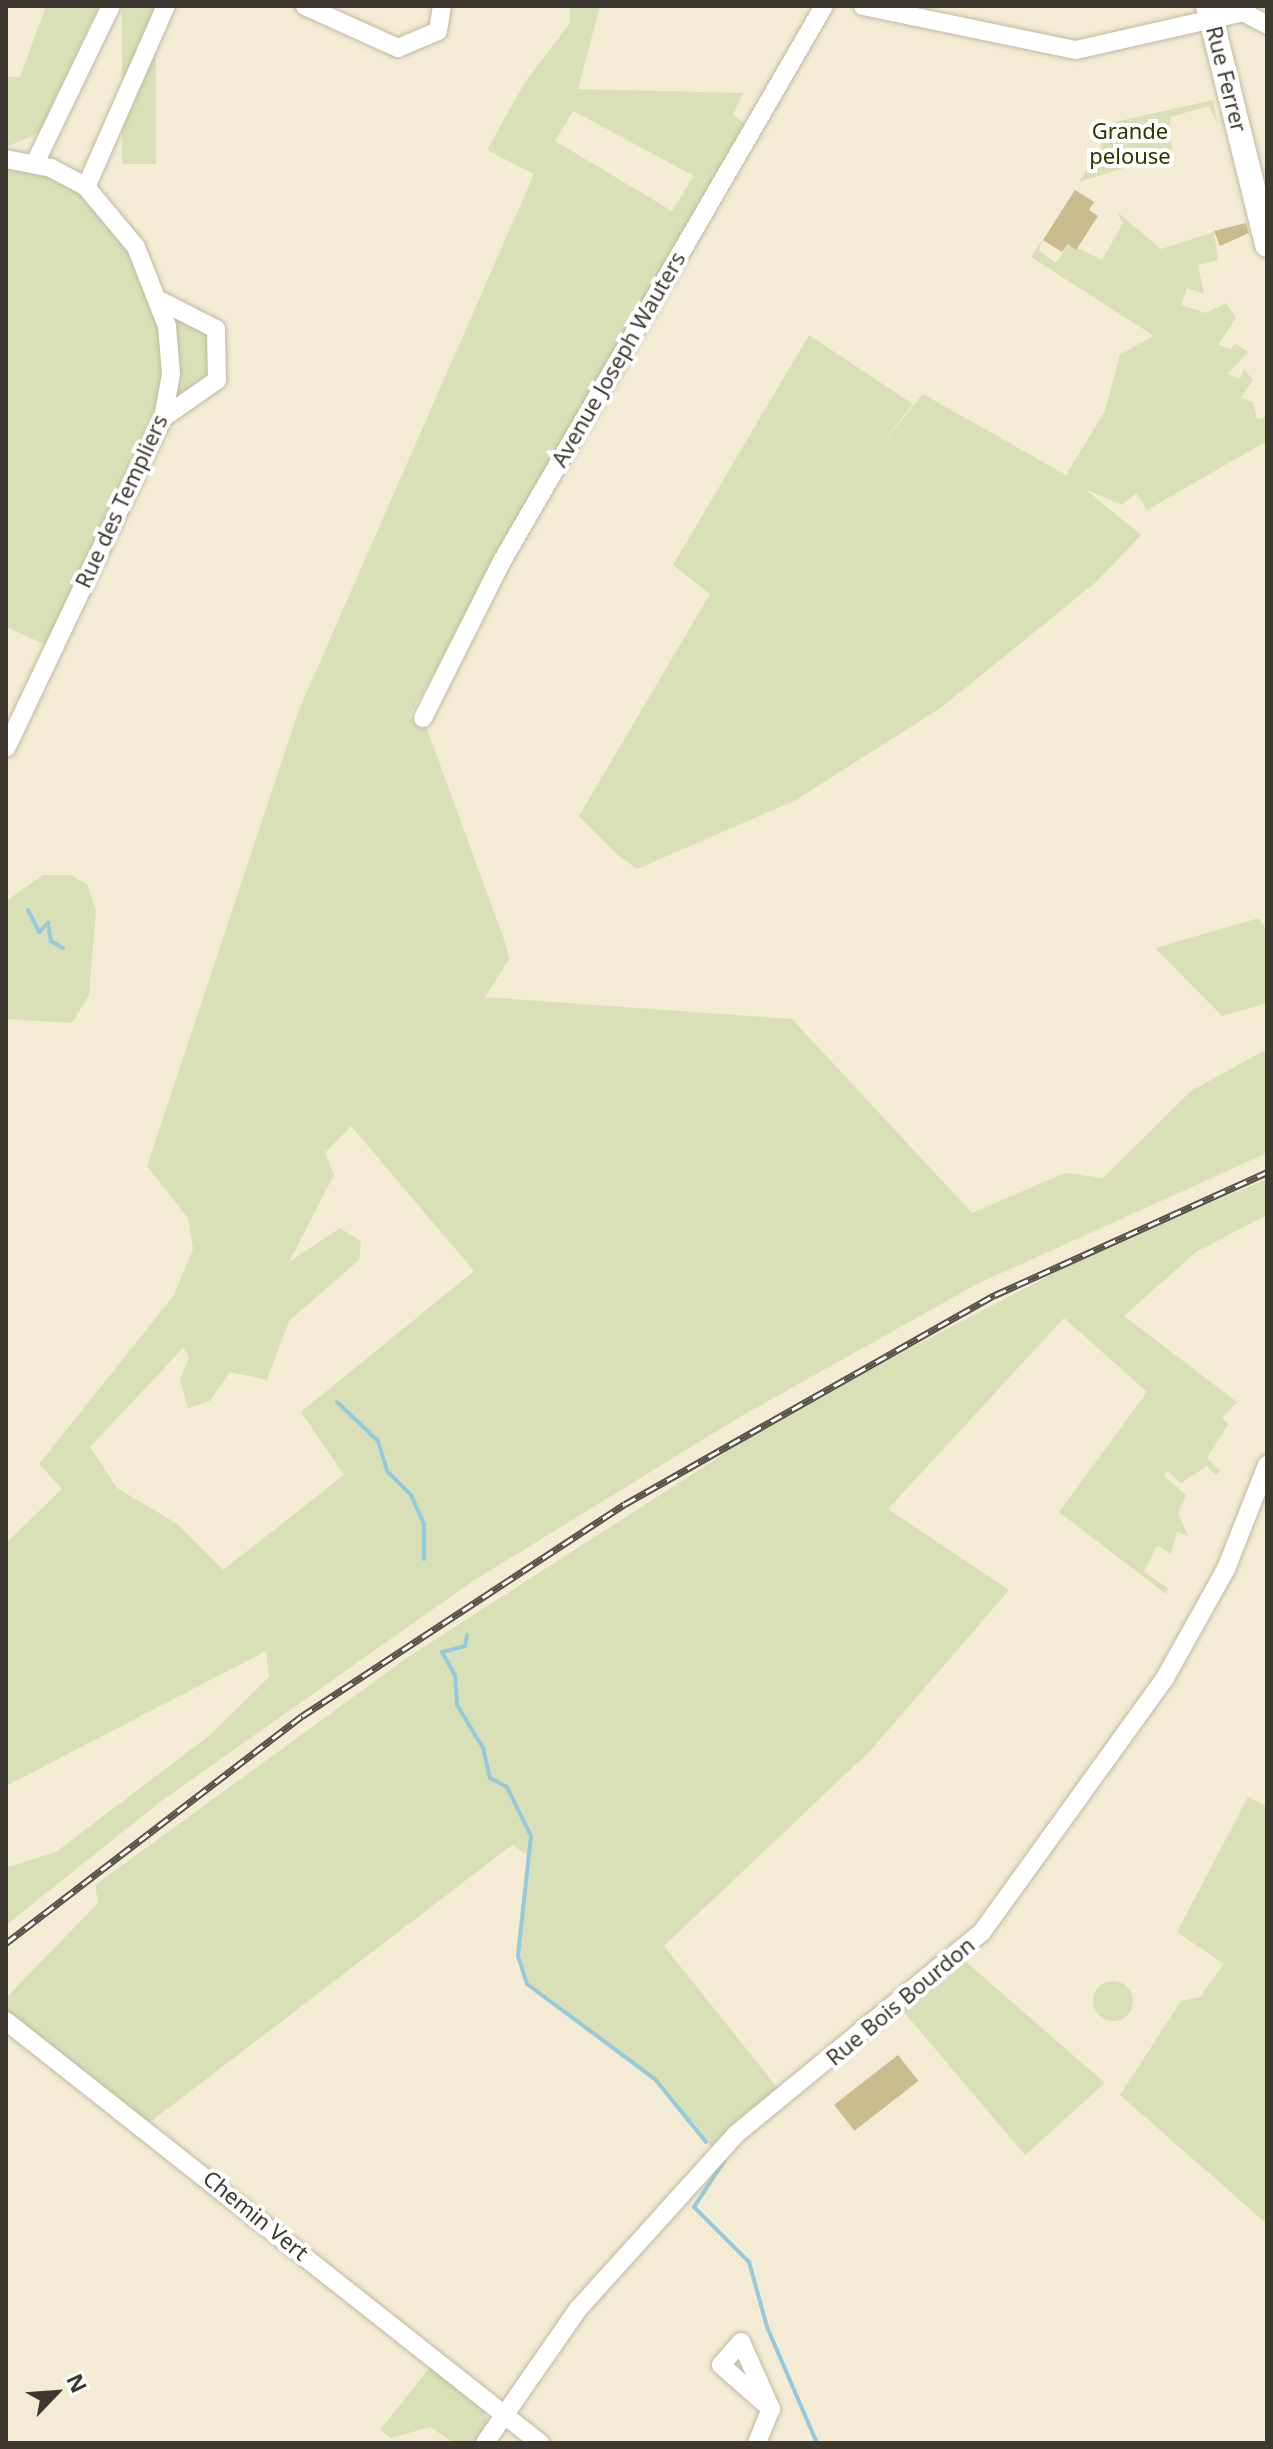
<!DOCTYPE html>
<style>
body{margin:0}
#map{position:relative;width:1273px;height:2449px;overflow:hidden;background:#f3ebd3;font-family:"Noto Sans",sans-serif}
div>[style]{position:absolute}
.green>*{inset:0;background:#d9e0b7;transform-origin:0 0}
.round{border-radius:50%}
.stream>*{height:4px;margin:-2px;padding:0 2px;transform-origin:2px;border-radius:2px;background:#95cadd}
.building>*{inset:0;background:#cabb8f;transform-origin:0 0}
.roads{filter:drop-shadow(0 0 2px #c0b8a1) drop-shadow(0 0 2px #c0b8a1)}
.minor>*{height:18px;margin:-9px;padding:0 9px;transform-origin:9px;border-radius:9px;background:#fff}
.major>*{height:24px;margin:-12px;padding:0 12px;transform-origin:12px;border-radius:12px;background:#fff}
.rail>*{height:7px;margin-top:-3.5px;transform-origin:0;background:repeating-linear-gradient(90deg,#fff 0 12px,#575247 0 24px);box-sizing:border-box;border-block:2px solid #575247}
span{translate:-50% -50%;white-space:nowrap;text-align:center;line-height:1.15;-webkit-text-stroke:8px #fff;paint-order:stroke}
.street-label{font-size:22px;color:#3d3930}
.park-label{font-size:22px;color:#2f3400}
.frame{position:absolute;inset:0;border:8px solid #3d3930;pointer-events:none}
.north{position:absolute;left:16px;top:2353px;width:80px;height:80px;-webkit-text-stroke:6px #fff;paint-order:stroke;rotate:65deg;font-size:22px;font-weight:700;line-height:32px;text-align:center;color:#3d3930}
.north::after{content:'';display:block;margin:auto;width:28px;height:36px;background:#3d3930;clip-path:polygon(50% 0,100% 100%,50% 72%,0 100%)}
</style>
<div id="map">
<div class="green">
<div style="clip-path:polygon(46px 6px,99px 6px,39px 133px,6px 147px,6px 77px,20px 77px)"></div>
<div style="left:122px;top:6px;width:34px;height:158px"></div>
<div style="clip-path:polygon(evenodd,570px 6px,600px 6px,578px 89px,743px 93px,733px 115px,745px 124px,409px 717px,423px 718px,506px 945px,509px 959px,485px 997px,792px 1019px,972px 1213px,1065px 1173px,1103px 1178px,1191px 1091px,1267px 1049px,1267px 1153px,977px 1284px,738px 1418px,470px 1583px,160px 1802px,6px 1925px,8px 1867px,56px 1852px,210px 1735px,269px 1677px,266px 1651px,6px 1786px,6px 1543px,62px 1489px,39px 1464px,174px 1295px,193px 1249px,188px 1218px,147px 1166px,298px 712px,534px 174px,487px 150px,525px 82px,570px 23px,570px 6px,573px 111px,694px 176px,672px 211px,555px 141px,573px 111px,570px 6px,351px 1126px,474px 1271px,301px 1412px,344px 1475px,223px 1570px,176px 1523px,117px 1488px,90px 1447px,184px 1347px,189px 1358px,180px 1379px,188px 1408px,210px 1401px,230px 1372px,267px 1380px,289px 1321px,359px 1260px,361px 1241px,340px 1228px,289px 1262px,334px 1175px,325px 1153px,351px 1126px)"></div>
<div style="clip-path:polygon(1213px 100px,1217px 123px,1209px 106px,1170px 117px,1172px 153px,1079px 182px,1115px 122px)"></div>
<div style="clip-path:polygon(6px 159px,68px 175px,136px 247px,159px 300px,209px 322px,217px 380px,163px 418px,53px 648px,6px 627px)"></div>
<div style="clip-path:polygon(1116px 211px,1161px 249px,1214px 232px,1218px 260px,1198px 265px,1204px 294px,1187px 288px,1181px 305px,1206px 313px,1226px 303px,1236px 318px,1218px 345px,1231px 349px,1235px 343px,1248px 352px,1228px 374px,1240px 379px,1244px 369px,1253px 380px,1241px 398px,1253px 402px,1257px 419px,1267px 417px,1267px 441px,1147px 510px,1136px 493px,1122px 505px,1085px 489px,1141px 535px,1096px 582px,942px 707px,794px 801px,637px 869px,619px 856px,579px 816px,710px 594px,673px 565px,809px 335px,913px 404px,872px 456px,923px 394px,1066px 475px,1105px 411px,1120px 354px,1154px 336px,1031px 257px,1042px 240px,1039px 251px,1056px 263px,1069px 244px,1102px 260px,1123px 223px)"></div>
<div style="clip-path:polygon(43px 875px,70px 875px,87px 884px,96px 910px,89px 995px,72px 1023px,6px 1019px,6px 901px)"></div>
<div style="clip-path:polygon(1259px 918px,1267px 931px,1267px 1003px,1222px 1016px,1155px 948px)"></div>
<div style="clip-path:polygon(1267px 1179px,1267px 1215px,1196px 1252px,1124px 1316px,1237px 1402px,1222px 1418px,1228px 1424px,1207px 1458px,1220px 1471px,1216px 1475px,1207px 1466px,1181px 1483px,1167px 1471px,1164px 1476px,1186px 1495px,1178px 1513px,1188px 1536px,1177px 1532px,1171px 1554px,1157px 1545px,1144px 1572px,1168px 1588px,1166px 1594px,1059px 1512px,1147px 1392px,1064px 1318px,888px 1509px,1009px 1590px,871px 1750px,664px 1946px,784px 2096px,718px 2154px,655px 2079px,527px 1984px,518px 1956px,528px 1855px,512px 1845px,145px 2126px,6px 2021px,6px 1998px,98px 1903px,95px 1885px,408px 1657px,750px 1437px,870px 1369px,1099px 1250px)"></div>
<div style="clip-path:polygon(1248px 1797px,1267px 1807px,1267px 2224px,1120px 2095px,1181px 2001px,1200px 1997px,1224px 1964px,1177px 1932px)"></div>
<div style="clip-path:polygon(966px 1962px,1105px 2083px,1025px 2155px,903px 2011px)"></div>
<div class="round" style="left:1093px;top:1981px;width:40px;height:40px"></div>
<div style="clip-path:polygon(431px 2366px,485px 2411px,487px 2422px,475px 2443px,454px 2443px,430px 2427px,391px 2438px,380px 2430px)"></div>
</div>
<div class="stream">
<div style="left:28px;top:910px;width:25px;rotate:63deg"></div>
<div style="left:39px;top:932px;width:13px;rotate:-45deg"></div>
<div style="left:48px;top:923px;width:18px;rotate:81deg"></div>
<div style="left:51px;top:941px;width:14px;rotate:30deg"></div>
<div style="left:337px;top:1402px;width:57px;rotate:43.6deg"></div>
<div style="left:378px;top:1441px;width:31px;rotate:73deg"></div>
<div style="left:387px;top:1471px;width:34px;rotate:45deg"></div>
<div style="left:411px;top:1495px;width:32px;rotate:66deg"></div>
<div style="left:424px;top:1524px;width:35px;rotate:90deg"></div>
<div style="left:467px;top:1635px;width:11px;rotate:100deg"></div>
<div style="left:465px;top:1646px;width:24px;rotate:165deg"></div>
<div style="left:442px;top:1652px;width:26px;rotate:61deg"></div>
<div style="left:455px;top:1675px;width:30px;rotate:86deg"></div>
<div style="left:457px;top:1705px;width:50px;rotate:58.8deg"></div>
<div style="left:483px;top:1748px;width:31px;rotate:77deg"></div>
<div style="left:490px;top:1778px;width:19px;rotate:28deg"></div>
<div style="left:507px;top:1787px;width:55px;rotate:63.9deg"></div>
<div style="left:531px;top:1836px;width:121px;rotate:96.2deg"></div>
<div style="left:518px;top:1956px;width:29px;rotate:72deg"></div>
<div style="left:527px;top:1984px;width:159px;rotate:36.6deg"></div>
<div style="left:655px;top:2079px;width:81px;rotate:51deg"></div>
<div style="left:724px;top:2161px;width:55px;rotate:123.1deg"></div>
<div style="left:694px;top:2207px;width:78px;rotate:45deg"></div>
<div style="left:749px;top:2262px;width:67px;rotate:74.5deg"></div>
<div style="left:767px;top:2327px;width:126px;rotate:66.7deg"></div>
</div>
<div class="building">
<div style="clip-path:polygon(1075px 190px,1094px 202px,1089px 210px,1098px 216px,1076px 250px,1068px 244px,1062px 252px,1043px 240px)"></div>
<div style="clip-path:polygon(1246px 223px,1249px 233px,1220px 246px,1214px 231px)"></div>
<div style="left:898px;top:2055px;width:33px;height:81px;rotate:52deg"></div>
</div>
<div class="roads">
<div class="minor">
<div style="left:305px;top:6px;width:102px;rotate:24.3deg"></div>
<div style="left:398px;top:48px;width:43px;rotate:-23deg"></div>
<div style="left:438px;top:31px;width:25px;rotate:-81deg"></div>
<div style="left:863px;top:6px;width:217px;rotate:11.7deg"></div>
<div style="left:1076px;top:50px;width:171px;rotate:-12.8deg"></div>
<div style="left:1243px;top:12px;width:27px;rotate:28deg"></div>
<div style="left:6px;top:159px;width:46px;rotate:11.3deg"></div>
<div style="left:51px;top:168px;width:40px;rotate:28deg"></div>
<div style="left:86px;top:187px;width:78px;rotate:50.2deg"></div>
<div style="left:136px;top:247px;width:85px;rotate:68.6deg"></div>
<div style="left:167px;top:326px;width:48px;rotate:85.2deg"></div>
<div style="left:171px;top:374px;width:45px;rotate:100.3deg"></div>
<div style="left:163px;top:418px;width:365px;rotate:115.4deg"></div>
<div style="left:35px;top:163px;width:174px;rotate:-64.2deg"></div>
<div style="left:86px;top:187px;width:198px;rotate:-66.2deg"></div>
<div style="left:159px;top:300px;width:64px;rotate:27deg"></div>
<div style="left:216px;top:329px;width:51px;rotate:88.9deg"></div>
<div style="left:217px;top:380px;width:66px;rotate:144.9deg"></div>
<div style="left:423px;top:718px;width:176px;rotate:-63.3deg"></div>
<div style="left:502px;top:561px;width:642px;rotate:-59.88deg"></div>
<div style="left:6px;top:2021px;width:681px;rotate:38.32deg"></div>
<div style="left:485px;top:2443px;width:165px;rotate:-55.2deg"></div>
<div style="left:579px;top:2308px;width:234px;rotate:-47.9deg"></div>
<div style="left:736px;top:2134px;width:318px;rotate:-39.4deg"></div>
<div style="left:982px;top:1932px;width:313px;rotate:-54.2deg"></div>
<div style="left:1165px;top:1678px;width:125px;rotate:-60.8deg"></div>
<div style="left:1226px;top:1569px;width:112px;rotate:-68.5deg"></div>
<div style="left:757px;top:2443px;width:37px;rotate:-68deg"></div>
<div style="left:771px;top:2409px;width:73px;rotate:-114.1deg"></div>
<div style="left:741px;top:2342px;width:30px;rotate:131deg"></div>
<div style="left:721px;top:2365px;width:67px;rotate:41.3deg"></div>
</div>
<div class="major">
<div style="left:1208px;top:6px;width:246px;rotate:76.1deg"></div>
</div>
</div>
<div class="rail">
<div style="left:6px;top:1943px;width:373px;rotate:-37.5deg"></div>
<div style="left:302px;top:1716px;width:386px;rotate:-33.3deg"></div>
<div style="left:625px;top:1504px;width:425px;rotate:-29.5deg"></div>
<div style="left:995px;top:1295px;width:299px;rotate:-24.3deg"></div>
</div>
<div class="street-label">
<span style="left:1227px;top:79px;rotate:76deg">Rue Ferrer</span>
<span style="left:618px;top:359px;rotate:-60deg">Avenue Joseph Wauters</span>
<span style="left:121px;top:501px;rotate:-65deg">Rue des Templiers</span>
<span style="left:900px;top:2001px;rotate:-40deg">Rue Bois Bourdon</span>
<span style="left:256px;top:2215px;rotate:39deg">Chemin Vert</span>
</div>
<div class="park-label">
<span style="left:1130px;top:143px">Grande<br>pelouse</span>
</div>
<div class="frame"></div>
<div class="north">N</div>
</div>
